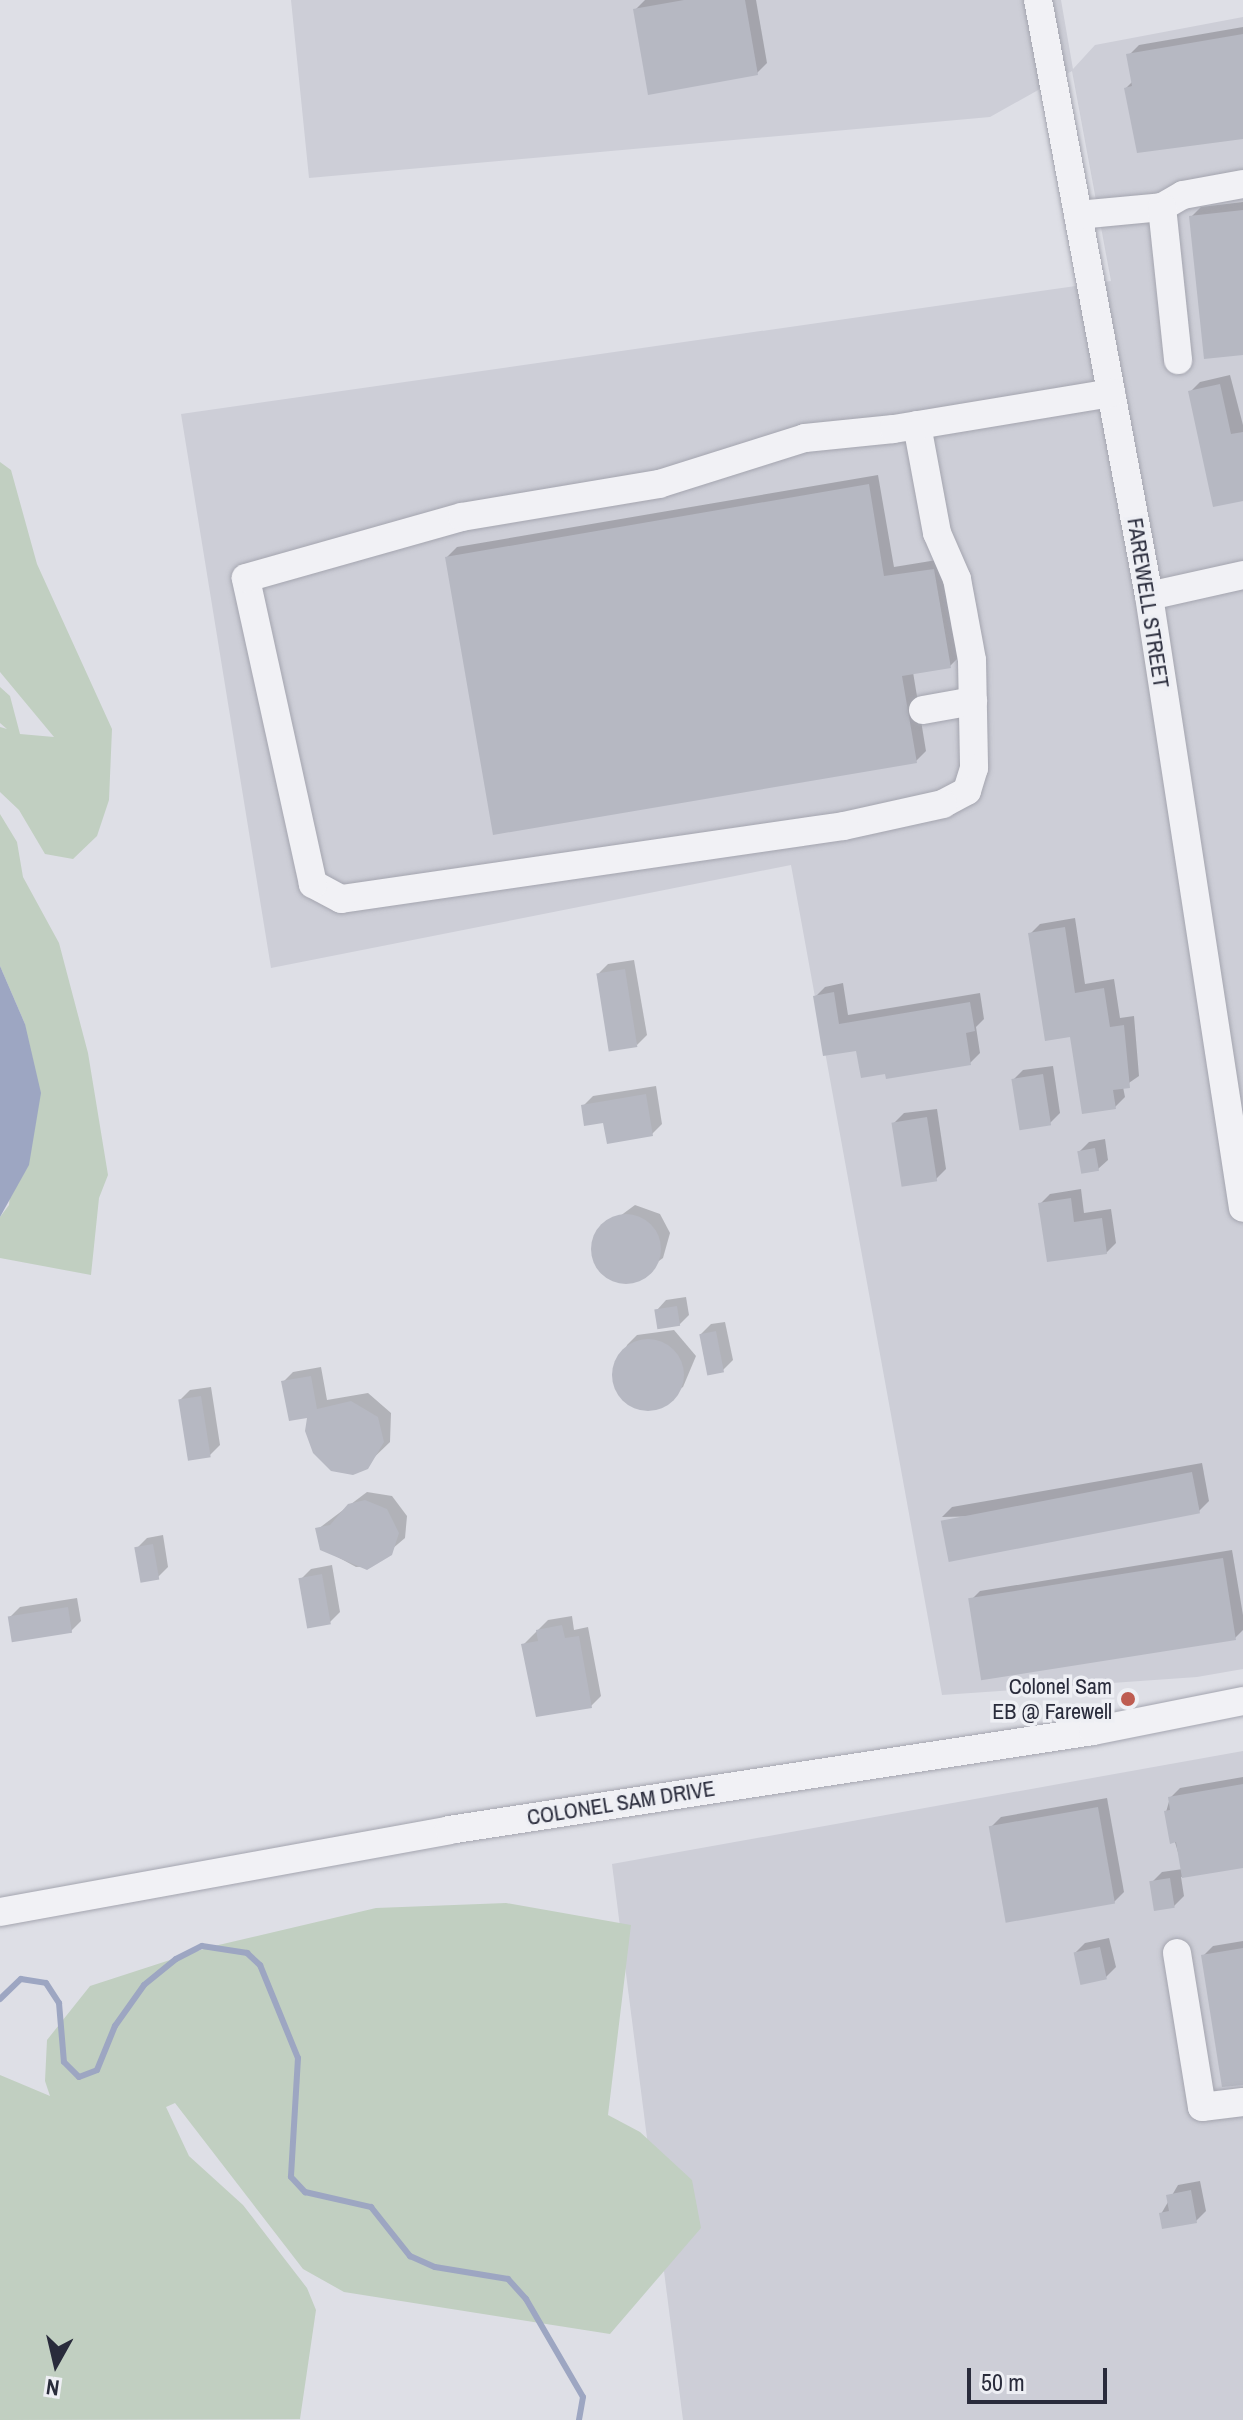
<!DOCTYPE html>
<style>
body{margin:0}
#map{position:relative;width:1243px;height:2420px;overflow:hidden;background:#dedfe6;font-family:"Archivo Narrow",sans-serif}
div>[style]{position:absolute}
.built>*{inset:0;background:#cdced7}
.green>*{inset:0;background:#c1cfc1}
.water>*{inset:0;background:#9da6c2}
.shadow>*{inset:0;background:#0003}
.stream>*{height:6px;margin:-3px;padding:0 3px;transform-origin:3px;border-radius:3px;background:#9da6c2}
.building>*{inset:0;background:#b6b8c2;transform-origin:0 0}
.round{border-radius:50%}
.roads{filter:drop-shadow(0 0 2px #a4a5af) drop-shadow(0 0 2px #a4a5af)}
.minor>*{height:28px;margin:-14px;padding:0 14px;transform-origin:14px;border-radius:14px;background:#f1f1f5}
.dots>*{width:22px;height:22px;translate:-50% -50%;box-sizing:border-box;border:4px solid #eeeff4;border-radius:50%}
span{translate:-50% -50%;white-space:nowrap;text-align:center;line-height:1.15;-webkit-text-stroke:7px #eeeff4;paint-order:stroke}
.street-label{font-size:22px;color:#292b3b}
.poi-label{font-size:22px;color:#292b3b}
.right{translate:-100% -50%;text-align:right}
.north{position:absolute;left:16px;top:2324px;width:80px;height:80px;-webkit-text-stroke:6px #eeeff4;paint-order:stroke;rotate:188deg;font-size:22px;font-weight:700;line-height:32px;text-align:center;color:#292b3b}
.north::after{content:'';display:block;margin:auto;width:28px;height:36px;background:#292b3b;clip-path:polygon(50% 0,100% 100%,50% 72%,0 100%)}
.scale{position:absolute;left:967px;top:2368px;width:140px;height:36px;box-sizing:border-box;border:4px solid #292b3b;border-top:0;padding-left:10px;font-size:24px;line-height:28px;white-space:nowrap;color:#292b3b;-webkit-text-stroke:6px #eeeff4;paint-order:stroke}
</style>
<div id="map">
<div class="built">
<div style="clip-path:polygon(291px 0,1061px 0,1073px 69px,1095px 45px,1243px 17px,1243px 1669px,1197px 1677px,942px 1695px,791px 865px,271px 968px,181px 414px,1111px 281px,1072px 71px,990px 117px,309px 178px)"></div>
<div style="clip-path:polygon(1243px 1751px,1243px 2420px,683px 2420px,612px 1864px)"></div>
</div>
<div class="green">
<div style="clip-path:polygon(0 462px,11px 470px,37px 564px,112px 729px,109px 800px,97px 836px,73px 859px,45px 854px,19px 810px,0 792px,0 727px,7px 729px,0 723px,0 687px,10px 696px,20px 734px,54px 737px,0 672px)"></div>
<div style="clip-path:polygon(0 814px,17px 842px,23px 877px,59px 943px,88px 1053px,108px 1175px,99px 1198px,91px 1275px,0 1258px,0 1217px,9px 1205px,25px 1024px,0 966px)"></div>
<div style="clip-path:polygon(506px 1903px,631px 1925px,608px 2115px,640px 2132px,692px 2180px,701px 2228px,610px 2334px,344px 2292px,303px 2269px,175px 2103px,166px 2107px,189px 2156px,243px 2205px,307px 2288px,316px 2310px,300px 2419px,0 2420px,0 2075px,50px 2096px,45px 2081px,47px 2040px,90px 1986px,210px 1947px,376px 1908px)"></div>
</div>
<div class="water">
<div style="clip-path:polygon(0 966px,25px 1024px,41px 1093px,29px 1165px,0 1217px)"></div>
</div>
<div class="shadow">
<div style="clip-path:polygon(645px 0,756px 0,767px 63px,757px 73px,636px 9px)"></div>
<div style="clip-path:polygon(1243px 27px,1243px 137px,1126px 88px,1133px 81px,1129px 55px,1139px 45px)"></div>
<div style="clip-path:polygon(1243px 202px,1243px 353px,1191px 217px,1201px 207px)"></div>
<div style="clip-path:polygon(1230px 375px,1243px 425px,1243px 499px,1190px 392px,1200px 382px)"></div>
<div style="clip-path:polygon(878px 475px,894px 567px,943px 559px,960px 656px,950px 666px,913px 672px,926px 751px,916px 761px,447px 557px,457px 547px)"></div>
<div style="clip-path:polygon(1075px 918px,1085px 984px,1114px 979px,1120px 1018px,1134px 1016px,1139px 1076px,1123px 1087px,1125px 1097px,1115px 1107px,1072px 1035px,1030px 934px,1040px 924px)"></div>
<div style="clip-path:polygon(634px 960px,647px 1035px,637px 1045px,598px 974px,608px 964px)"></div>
<div style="clip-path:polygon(843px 983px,848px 1015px,980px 993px,984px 1019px,976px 1027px,980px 1053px,970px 1063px,857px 1049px,815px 997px,825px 987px)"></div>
<div style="clip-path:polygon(1053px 1066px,1060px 1113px,1050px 1123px,1013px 1080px,1023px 1070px)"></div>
<div style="clip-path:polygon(656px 1086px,662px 1124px,652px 1134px,605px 1121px,583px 1106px,593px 1096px)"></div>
<div style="clip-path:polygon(937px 1109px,946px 1169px,936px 1179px,894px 1123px,904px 1113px)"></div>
<div style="clip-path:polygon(1105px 1139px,1108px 1160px,1098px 1169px,1079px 1152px,1089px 1142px)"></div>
<div style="clip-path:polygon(1081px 1189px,1084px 1213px,1111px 1209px,1116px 1243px,1106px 1253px,1040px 1204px,1050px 1194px)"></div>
<div style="clip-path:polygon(635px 1205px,660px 1214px,670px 1233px,663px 1258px,633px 1280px,611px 1277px,594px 1262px,601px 1230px)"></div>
<div style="clip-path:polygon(686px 1297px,689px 1315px,679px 1325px,657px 1310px,666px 1300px)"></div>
<div style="clip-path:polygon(725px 1322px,733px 1360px,723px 1370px,701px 1334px,711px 1324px)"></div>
<div style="clip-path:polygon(674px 1330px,696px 1356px,683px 1387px,652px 1408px,626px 1399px,616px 1379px,627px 1345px,637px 1335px)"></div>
<div style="clip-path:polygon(321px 1367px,327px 1400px,368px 1393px,391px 1413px,390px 1442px,361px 1470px,283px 1382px,293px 1372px)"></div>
<div style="clip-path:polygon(211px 1387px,220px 1445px,210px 1455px,180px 1400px,190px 1390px)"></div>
<div style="clip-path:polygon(1202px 1463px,1209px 1501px,1199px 1511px,942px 1517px,952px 1507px)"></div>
<div style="clip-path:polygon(367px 1492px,392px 1496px,407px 1516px,405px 1538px,372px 1566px,356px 1567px,321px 1548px,318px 1529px)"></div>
<div style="clip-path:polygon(163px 1535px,168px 1567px,158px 1577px,137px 1548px,147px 1538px)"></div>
<div style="clip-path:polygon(1232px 1550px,1243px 1615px,1243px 1630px,1235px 1638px,970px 1601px,980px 1591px)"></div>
<div style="clip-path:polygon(332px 1565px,340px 1612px,330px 1622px,301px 1579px,311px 1569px)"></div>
<div style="clip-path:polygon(77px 1598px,81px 1621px,71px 1631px,10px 1617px,20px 1607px)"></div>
<div style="clip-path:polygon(572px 1616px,574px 1630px,588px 1627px,601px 1696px,591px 1706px,523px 1645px,548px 1620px)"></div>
<div style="clip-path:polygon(1243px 1777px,1243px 1866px,1181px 1877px,1184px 1896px,1174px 1906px,1152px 1882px,1162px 1872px,1183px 1869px,1166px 1812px,1170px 1798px,1180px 1788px)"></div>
<div style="clip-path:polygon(1107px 1798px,1124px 1892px,1114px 1902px,991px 1827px,1001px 1817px)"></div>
<div style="clip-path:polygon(1109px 1938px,1116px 1967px,1106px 1977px,1075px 1953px,1085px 1943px)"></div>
<div style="clip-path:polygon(1243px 1941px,1243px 2083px,1203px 1956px,1213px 1946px)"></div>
<div style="clip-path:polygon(1200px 2181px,1206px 2211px,1196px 2221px,1161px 2214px,1178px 2185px)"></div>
</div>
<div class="stream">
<div style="left:0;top:1999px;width:29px;rotate:-44deg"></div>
<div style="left:21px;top:1979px;width:25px;rotate:9deg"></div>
<div style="left:46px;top:1983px;width:24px;rotate:57deg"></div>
<div style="left:59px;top:2003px;width:59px;rotate:85.2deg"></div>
<div style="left:64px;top:2062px;width:21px;rotate:45deg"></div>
<div style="left:79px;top:2077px;width:19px;rotate:-21deg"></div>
<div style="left:97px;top:2070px;width:48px;rotate:-67.8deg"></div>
<div style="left:115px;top:2026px;width:50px;rotate:-54.7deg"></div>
<div style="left:144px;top:1985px;width:41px;rotate:-39.1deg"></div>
<div style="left:176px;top:1959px;width:29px;rotate:-27deg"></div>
<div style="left:202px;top:1946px;width:46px;rotate:8.8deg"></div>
<div style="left:247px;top:1953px;width:18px;rotate:43deg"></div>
<div style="left:260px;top:1965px;width:100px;rotate:67.8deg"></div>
<div style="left:298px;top:2058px;width:119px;rotate:93.4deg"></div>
<div style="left:291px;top:2177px;width:21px;rotate:47deg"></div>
<div style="left:305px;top:2192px;width:68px;rotate:12.8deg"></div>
<div style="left:371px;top:2207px;width:63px;rotate:51.5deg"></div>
<div style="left:410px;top:2256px;width:27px;rotate:24deg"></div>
<div style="left:435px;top:2267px;width:74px;rotate:9.3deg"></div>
<div style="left:508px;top:2279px;width:27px;rotate:48deg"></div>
<div style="left:526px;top:2299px;width:113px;rotate:59.8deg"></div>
<div style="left:583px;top:2397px;width:23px;rotate:100deg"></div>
</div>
<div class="building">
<div style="clip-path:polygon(684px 0,745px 0,758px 75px,648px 95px,633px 9px)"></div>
<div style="clip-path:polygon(1243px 34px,1243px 139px,1137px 153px,1124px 88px,1132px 86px,1126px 54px)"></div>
<div style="clip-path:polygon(1243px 210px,1243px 355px,1204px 359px,1189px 216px)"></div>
<div style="clip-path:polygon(1220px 384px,1231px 434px,1243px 432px,1243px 501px,1213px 507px,1188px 391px)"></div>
<div style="clip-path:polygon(869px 484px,884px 576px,934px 569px,951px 668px,902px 676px,917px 763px,493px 835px,445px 557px)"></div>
<div style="clip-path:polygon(1065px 927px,1075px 993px,1104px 988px,1110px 1027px,1124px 1025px,1130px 1088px,1113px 1090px,1116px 1109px,1082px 1114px,1070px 1037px,1045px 1041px,1028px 933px)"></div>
<div style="left:625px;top:969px;width:79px;height:29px;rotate:81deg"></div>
<div style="clip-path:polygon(834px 992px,839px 1024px,970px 1002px,975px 1031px,966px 1033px,971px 1065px,886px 1079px,885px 1074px,861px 1078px,856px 1051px,823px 1056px,813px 996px)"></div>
<div style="left:1043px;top:1074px;width:52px;height:32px;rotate:81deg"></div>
<div style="clip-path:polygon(646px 1094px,653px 1136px,607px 1144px,603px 1123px,584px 1126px,581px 1105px)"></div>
<div style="left:927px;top:1117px;width:65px;height:36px;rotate:81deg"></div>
<div style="left:1095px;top:1148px;width:23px;height:18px;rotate:80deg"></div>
<div style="clip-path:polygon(1071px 1198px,1074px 1222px,1102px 1218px,1107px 1254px,1047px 1262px,1038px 1203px)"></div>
<div class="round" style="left:591px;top:1214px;width:70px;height:70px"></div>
<div style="left:677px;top:1306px;width:20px;height:23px;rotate:81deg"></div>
<div style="left:716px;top:1331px;width:42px;height:17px;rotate:79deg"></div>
<div class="round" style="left:612px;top:1339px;width:72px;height:72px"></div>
<div style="clip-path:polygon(311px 1376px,317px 1409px,351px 1401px,378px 1417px,384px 1442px,368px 1469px,353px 1475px,331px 1471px,313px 1453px,305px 1431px,307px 1418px,289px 1421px,281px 1381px)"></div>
<div style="left:201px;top:1396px;width:62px;height:23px;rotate:81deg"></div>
<div style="left:1192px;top:1472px;width:42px;height:256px;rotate:79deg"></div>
<div style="clip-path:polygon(365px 1500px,387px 1509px,399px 1533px,392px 1555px,367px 1570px,320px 1550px,315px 1528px,330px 1525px,348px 1504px)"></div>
<div style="left:153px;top:1544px;width:36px;height:19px;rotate:80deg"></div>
<div style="left:1223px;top:1558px;width:83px;height:258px;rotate:81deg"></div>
<div style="left:322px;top:1574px;width:51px;height:24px;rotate:80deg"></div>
<div style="left:68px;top:1607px;width:26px;height:61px;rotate:81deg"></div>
<div style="clip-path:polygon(562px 1625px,565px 1638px,579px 1636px,592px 1708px,536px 1717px,521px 1644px,538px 1641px,536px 1630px)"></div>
<div style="clip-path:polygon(1243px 1784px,1243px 1868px,1182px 1878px,1176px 1842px,1170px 1844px,1164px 1811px,1170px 1810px,1168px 1797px)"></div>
<div style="left:1098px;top:1807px;width:98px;height:111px;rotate:80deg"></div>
<div style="left:1170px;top:1878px;width:30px;height:21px;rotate:81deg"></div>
<div style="left:1100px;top:1947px;width:33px;height:27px;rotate:78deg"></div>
<div style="clip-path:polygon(1243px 1948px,1243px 2085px,1222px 2087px,1201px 1955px)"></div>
<div style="clip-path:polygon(1191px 2190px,1197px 2223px,1162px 2229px,1159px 2213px,1169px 2211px,1166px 2195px)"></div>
</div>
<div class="roads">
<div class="minor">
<div style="left:1038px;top:0;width:606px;rotate:79.45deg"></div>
<div style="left:1149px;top:596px;width:619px;rotate:81.27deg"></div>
<div style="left:1162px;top:207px;width:24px;rotate:-30deg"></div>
<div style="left:1183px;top:195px;width:61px;rotate:-10.4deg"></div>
<div style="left:1078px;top:215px;width:84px;rotate:-5.4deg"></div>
<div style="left:1162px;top:207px;width:154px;rotate:84deg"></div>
<div style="left:917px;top:425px;width:110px;rotate:79.5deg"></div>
<div style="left:937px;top:533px;width:50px;rotate:66.5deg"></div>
<div style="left:957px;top:579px;width:82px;rotate:79.5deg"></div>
<div style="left:972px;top:660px;width:108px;rotate:88.9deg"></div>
<div style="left:974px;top:768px;width:24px;rotate:107deg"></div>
<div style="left:967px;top:791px;width:27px;rotate:152deg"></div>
<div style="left:943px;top:804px;width:101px;rotate:167.5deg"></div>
<div style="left:844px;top:826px;width:508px;rotate:171.74deg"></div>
<div style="left:341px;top:899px;width:32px;rotate:-152deg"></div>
<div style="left:313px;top:884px;width:313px;rotate:-102.4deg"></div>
<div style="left:246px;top:578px;width:224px;rotate:-15.8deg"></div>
<div style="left:462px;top:517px;width:200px;rotate:-9.5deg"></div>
<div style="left:659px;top:484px;width:153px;rotate:-17.5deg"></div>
<div style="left:805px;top:438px;width:89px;rotate:-5.8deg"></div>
<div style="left:894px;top:429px;width:220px;rotate:-9.4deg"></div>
<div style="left:1149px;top:596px;width:96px;rotate:-12.6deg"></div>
<div style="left:923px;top:710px;width:51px;rotate:-10.2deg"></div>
<div style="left:0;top:1912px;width:456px;rotate:-10.3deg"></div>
<div style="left:449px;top:1830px;width:652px;rotate:-8.74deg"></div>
<div style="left:1093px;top:1731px;width:153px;rotate:-11.3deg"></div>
<div style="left:1177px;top:1953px;width:156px;rotate:80.8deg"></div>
<div style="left:1202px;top:2107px;width:41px;rotate:-7deg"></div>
</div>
</div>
<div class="dots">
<div style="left:1128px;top:1699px;background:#be5c51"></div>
</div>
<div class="street-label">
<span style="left:1148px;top:603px;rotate:81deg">FAREWELL STREET</span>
<span style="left:621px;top:1803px;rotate:-9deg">COLONEL SAM DRIVE</span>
</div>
<div class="poi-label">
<span class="right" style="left:1112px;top:1699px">Colonel Sam<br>EB @ Farewell</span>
</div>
<div class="north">N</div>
<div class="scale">50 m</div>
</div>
